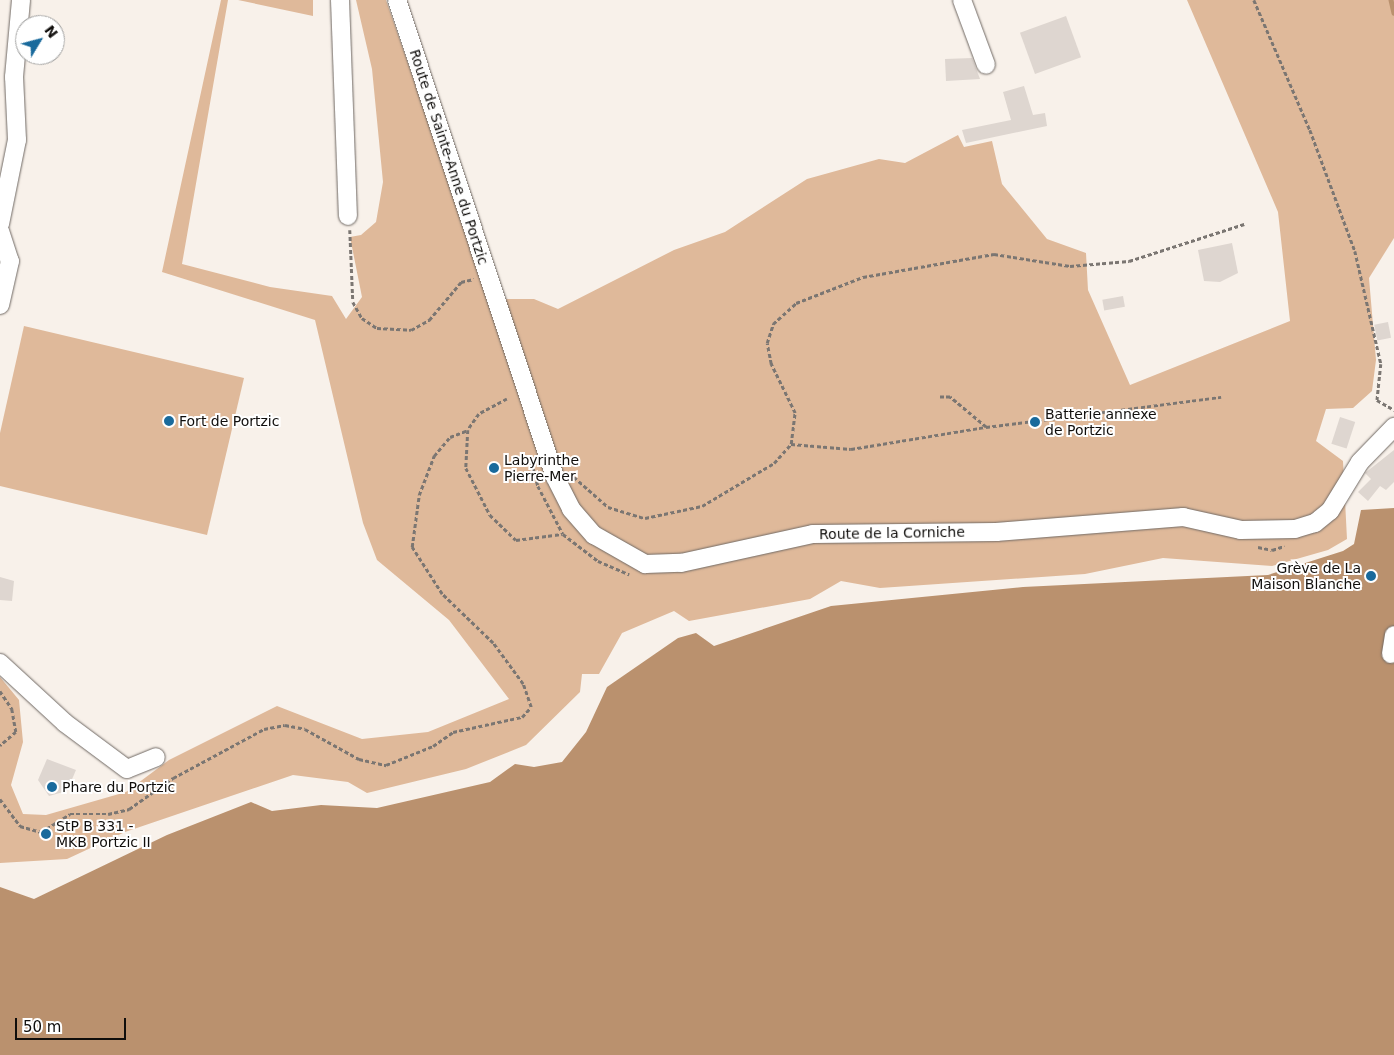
<!DOCTYPE html>
<meta charset="utf-8">
<style>
body{margin:0}
#map{position:relative;width:1394px;height:1055px;overflow:hidden;background:#f8f1ea;font-family:"DejaVu Sans",sans-serif}
div>[style]{position:absolute}
.green>*{inset:0;background:#dfb99a}
.water>*{inset:0;background:#ba916e}
.stream>*{height:4.5px;margin:-2.25px;padding:0 2.25px;transform-origin:2.25px;border-radius:2.25px;background:#ba916e}
.building>*{inset:0;background:#ded6d0;transform-origin:0 0}
.path>*{height:2.5px;margin-top:-1.25px;transform-origin:0;background:repeating-linear-gradient(90deg,#7b7672 0 4px,transparent 0 6.5px)}
.roads{filter:drop-shadow(0 0 1px #706964) drop-shadow(0 0 1px #706964)}
.minor>*{height:18px;margin:-9px;padding:0 9px;transform-origin:9px;border-radius:9px;background:#fff}
.dots>*{width:14px;height:14px;translate:-50% -50%;box-sizing:border-box;border:2px solid #fff;border-radius:50%}
span{translate:-50% -50%;white-space:nowrap;text-align:center;line-height:1.15;-webkit-text-stroke:4px #fff;paint-order:stroke}
.street-label{font-size:14px;color:#100e0c}
.poi-label{font-size:14px;color:#100e0c}
.left{translate:0 -50%;text-align:left}
.right{translate:-100% -50%;text-align:right}
.north{position:absolute;left:15px;top:15px;width:50px;height:50px;box-sizing:border-box;background:#fff;border:1px solid #9f9f9e;border-radius:50%;rotate:53deg;font-size:14px;font-weight:700;line-height:20px;text-align:center;color:#100e0c}
.north::after{content:'';display:block;margin:auto;width:18px;height:22px;background:#196a9c;clip-path:polygon(50% 0,100% 100%,50% 72%,0 100%)}
.scale{position:absolute;left:15px;top:1018px;width:111px;height:22px;box-sizing:border-box;border:2px solid #100e0c;border-top:0;padding-left:6px;font-size:15px;line-height:18px;white-space:nowrap;color:#100e0c;-webkit-text-stroke:4px #fff;paint-order:stroke}
</style>
<div id="map">
<div class="green">
<div style="clip-path:polygon(221px 0,228px 0,182px 264px,270px 287px,332px 296px,346px 319px,362px 297px,350px 237px,361px 235px,376px 222px,383px 182px,372px 69px,356px 0,386px 0,490px 299px,534px 299px,558px 309px,674px 250px,725px 232px,807px 179px,879px 159px,905px 163px,958px 135px,964px 147px,992px 141px,1002px 184px,1047px 239px,1086px 253px,1088px 290px,1130px 385px,1290px 321px,1278px 212px,1187px 0,1394px 0,1394px 238px,1369px 278px,1376px 360px,1372px 391px,1353px 408px,1326px 409px,1316px 441px,1343px 461px,1347px 539px,1328px 550px,1272px 566px,1163px 558px,1085px 574px,880px 588px,841px 581px,810px 599px,689px 621px,674px 611px,622px 633px,599px 674px,582px 674px,580px 692px,526px 745px,466px 769px,367px 793px,348px 782px,293px 775px,125px 832px,67px 859px,0 863px,0 677px,19px 700px,23px 742px,11px 785px,23px 814px,46px 815px,126px 792px,169px 760px,277px 706px,362px 739px,428px 732px,509px 699px,449px 620px,377px 560px,363px 523px,315px 320px,162px 272px)"></div>
<div style="clip-path:polygon(238px 0,313px 0,313px 16px)"></div>
<div style="clip-path:polygon(24px 326px,244px 378px,207px 535px,0 486px,0 433px)"></div>
</div>
<div class="water">
<div style="clip-path:polygon(1394px 508px,1394px 1055px,0 1055px,0 887px,34px 899px,167px 835px,251px 802px,272px 811px,321px 805px,377px 808px,490px 782px,515px 764px,534px 767px,562px 762px,586px 732px,607px 687px,678px 638px,696px 633px,714px 646px,831px 606px,1023px 587px,1268px 575px,1343px 551px,1354px 544px,1361px 510px)"></div>
</div>
<div class="stream">
<div style="left:1391px;top:0;width:13px;rotate:77deg"></div>
</div>
<div class="building">
<div style="left:1066px;top:16px;width:44px;height:49px;rotate:70deg"></div>
<div style="clip-path:polygon(972px 58px,980px 79px,946px 81px,945px 59px)"></div>
<div style="clip-path:polygon(1024px 86px,1033px 115px,1045px 113px,1047px 126px,966px 143px,962px 130px,1011px 120px,1003px 92px)"></div>
<div style="clip-path:polygon(1232px 243px,1238px 273px,1220px 282px,1204px 281px,1198px 250px)"></div>
<div style="left:1123px;top:296px;width:11px;height:21px;rotate:80deg"></div>
<div style="left:1388px;top:322px;width:16px;height:14px;rotate:79deg"></div>
<div style="left:1340px;top:417px;width:16px;height:28px;rotate:18deg"></div>
<div style="clip-path:polygon(1394px 450px,1394px 482px,1386px 490px,1380px 486px,1368px 501px,1358px 492px,1371px 479px,1365px 473px)"></div>
<div style="clip-path:polygon(0 577px,14px 581px,12px 601px,0 600px)"></div>
<div style="clip-path:polygon(47px 759px,76px 770px,67px 791px,49px 796px,38px 780px)"></div>
</div>
<div class="path">
<div style="left:1254px;top:0;width:142px;rotate:66.7deg"></div>
<div style="left:1310px;top:130px;width:129px;rotate:69.6deg"></div>
<div style="left:1355px;top:251px;width:116px;rotate:77deg"></div>
<div style="left:1381px;top:364px;width:36px;rotate:96deg"></div>
<div style="left:1377px;top:400px;width:20px;rotate:30deg"></div>
<div style="left:350px;top:230px;width:72px;rotate:87.6deg"></div>
<div style="left:353px;top:302px;width:18px;rotate:61deg"></div>
<div style="left:362px;top:318px;width:18px;rotate:34deg"></div>
<div style="left:377px;top:328px;width:34px;rotate:3deg"></div>
<div style="left:411px;top:330px;width:21px;rotate:-29deg"></div>
<div style="left:429px;top:320px;width:50px;rotate:-49.9deg"></div>
<div style="left:461px;top:282px;width:13px;rotate:-13deg"></div>
<div style="left:507px;top:399px;width:32px;rotate:152deg"></div>
<div style="left:479px;top:414px;width:19px;rotate:125deg"></div>
<div style="left:468px;top:430px;width:38px;rotate:93deg"></div>
<div style="left:466px;top:468px;width:53px;rotate:62.9deg"></div>
<div style="left:490px;top:515px;width:36px;rotate:44deg"></div>
<div style="left:516px;top:540px;width:46px;rotate:-7.4deg"></div>
<div style="left:986px;top:427px;width:237px;rotate:-7.3deg"></div>
<div style="left:791px;top:444px;width:60px;rotate:4.8deg"></div>
<div style="left:851px;top:449px;width:137px;rotate:-9.3deg"></div>
<div style="left:986px;top:427px;width:47px;rotate:-140.2deg"></div>
<div style="left:950px;top:397px;width:13px;rotate:180deg"></div>
<div style="left:530px;top:456px;width:31px;rotate:75deg"></div>
<div style="left:538px;top:486px;width:54px;rotate:62.5deg"></div>
<div style="left:563px;top:534px;width:44px;rotate:37.6deg"></div>
<div style="left:598px;top:561px;width:34px;rotate:23deg"></div>
<div style="left:574px;top:477px;width:45px;rotate:41.4deg"></div>
<div style="left:608px;top:507px;width:39px;rotate:17deg"></div>
<div style="left:645px;top:518px;width:58px;rotate:-11.9deg"></div>
<div style="left:702px;top:506px;width:84px;rotate:-30.8deg"></div>
<div style="left:774px;top:463px;width:25px;rotate:-48deg"></div>
<div style="left:791px;top:444px;width:31px;rotate:-83deg"></div>
<div style="left:795px;top:413px;width:55px;rotate:-116.1deg"></div>
<div style="left:771px;top:364px;width:21px;rotate:-101deg"></div>
<div style="left:767px;top:343px;width:20px;rotate:-72deg"></div>
<div style="left:773px;top:324px;width:31px;rotate:-42deg"></div>
<div style="left:796px;top:303px;width:72px;rotate:-21.2deg"></div>
<div style="left:863px;top:277px;width:133px;rotate:-10deg"></div>
<div style="left:994px;top:254px;width:77px;rotate:9deg"></div>
<div style="left:1070px;top:266px;width:59px;rotate:-4.8deg"></div>
<div style="left:1129px;top:261px;width:121px;rotate:-17.8deg"></div>
<div style="left:1258px;top:547px;width:14px;rotate:12deg"></div>
<div style="left:1272px;top:550px;width:13px;rotate:-18deg"></div>
<div style="left:0;top:691px;width:22px;rotate:56deg"></div>
<div style="left:12px;top:709px;width:23px;rotate:80deg"></div>
<div style="left:16px;top:732px;width:21px;rotate:139deg"></div>
<div style="left:0;top:799px;width:34px;rotate:53deg"></div>
<div style="left:20px;top:826px;width:22px;rotate:16deg"></div>
<div style="left:41px;top:832px;width:34px;rotate:-32deg"></div>
<div style="left:70px;top:814px;width:38px"></div>
<div style="left:108px;top:814px;width:22px;rotate:-13deg"></div>
<div style="left:129px;top:809px;width:54px;rotate:-35.2deg"></div>
<div style="left:173px;top:778px;width:103px;rotate:-28.3deg"></div>
<div style="left:264px;top:729px;width:21px;rotate:-11deg"></div>
<div style="left:285px;top:725px;width:20px;rotate:11deg"></div>
<div style="left:305px;top:729px;width:62px;rotate:29.1deg"></div>
<div style="left:359px;top:759px;width:28px;rotate:13deg"></div>
<div style="left:386px;top:765px;width:51px;rotate:-22deg"></div>
<div style="left:433px;top:746px;width:24px;rotate:-35deg"></div>
<div style="left:453px;top:732px;width:71px;rotate:-12.3deg"></div>
<div style="left:522px;top:717px;width:13px;rotate:-48deg"></div>
<div style="left:531px;top:707px;width:24px;rotate:-109deg"></div>
<div style="left:523px;top:684px;width:51px;rotate:-126.2deg"></div>
<div style="left:493px;top:643px;width:71px;rotate:-136.1deg"></div>
<div style="left:442px;top:594px;width:56px;rotate:-122.6deg"></div>
<div style="left:412px;top:547px;width:52px;rotate:-82.3deg"></div>
<div style="left:419px;top:495px;width:42px;rotate:-69deg"></div>
<div style="left:434px;top:456px;width:25px;rotate:-50deg"></div>
<div style="left:450px;top:437px;width:19px;rotate:-21deg"></div>
</div>
<div class="roads">
<div class="minor">
<div style="left:340px;top:0;width:216px;rotate:87.9deg"></div>
<div style="left:397px;top:0;width:502px;rotate:71.67deg"></div>
<div style="left:555px;top:477px;width:36px;rotate:63deg"></div>
<div style="left:571px;top:509px;width:35px;rotate:49deg"></div>
<div style="left:594px;top:535px;width:59px;rotate:29.6deg"></div>
<div style="left:645px;top:564px;width:36px;rotate:-2deg"></div>
<div style="left:681px;top:563px;width:135px;rotate:-12.4deg"></div>
<div style="left:813px;top:534px;width:183px;rotate:-0.6deg"></div>
<div style="left:996px;top:532px;width:188px;rotate:-4.6deg"></div>
<div style="left:1183px;top:517px;width:59px;rotate:12.6deg"></div>
<div style="left:1241px;top:530px;width:54px;rotate:-1.1deg"></div>
<div style="left:1295px;top:529px;width:21px;rotate:-17deg"></div>
<div style="left:1315px;top:523px;width:19px;rotate:-39deg"></div>
<div style="left:1330px;top:511px;width:57px;rotate:-58.5deg"></div>
<div style="left:1360px;top:462px;width:49px;rotate:-45.8deg"></div>
<div style="left:962px;top:0;width:69px;rotate:69.7deg"></div>
<div style="left:0;top:224px;width:86px;rotate:-78.6deg"></div>
<div style="left:17px;top:140px;width:63px;rotate:-92.7deg"></div>
<div style="left:14px;top:77px;width:77px;rotate:-84.8deg"></div>
<div style="left:0;top:231px;width:32px;rotate:72deg"></div>
<div style="left:10px;top:261px;width:45px;rotate:102.8deg"></div>
<div style="left:1391px;top:654px;width:19px;rotate:-81deg"></div>
<div style="left:0;top:663px;width:88px;rotate:42.7deg"></div>
<div style="left:65px;top:723px;width:77px;rotate:36.6deg"></div>
<div style="left:127px;top:769px;width:31px;rotate:-22deg"></div>
</div>
</div>
<div class="dots">
<div style="left:169px;top:421px;background:#196a9c"></div>
<div style="left:1035px;top:422px;background:#196a9c"></div>
<div style="left:494px;top:468px;background:#196a9c"></div>
<div style="left:1371px;top:576px;background:#196a9c"></div>
<div style="left:52px;top:787px;background:#196a9c"></div>
<div style="left:46px;top:834px;background:#196a9c"></div>
</div>
<div class="street-label">
<span style="left:449px;top:157px;rotate:72deg">Route de Sainte-Anne du Portzic</span>
<span style="left:892px;top:533px;rotate:-1deg">Route de la Corniche</span>
</div>
<div class="poi-label">
<span class="left" style="left:1045px;top:422px">Batterie annexe<br>de Portzic</span>
<span class="left" style="left:179px;top:421px">Fort de Portzic</span>
<span class="left" style="left:504px;top:468px">Labyrinthe<br>Pierre-Mer</span>
<span class="right" style="left:1361px;top:576px">Grève de La<br>Maison Blanche</span>
<span class="left" style="left:62px;top:787px">Phare du Portzic</span>
<span class="left" style="left:56px;top:834px">StP B 331 -<br>MKB Portzic II</span>
</div>
<div class="north">N</div>
<div class="scale">50 m</div>
</div>
